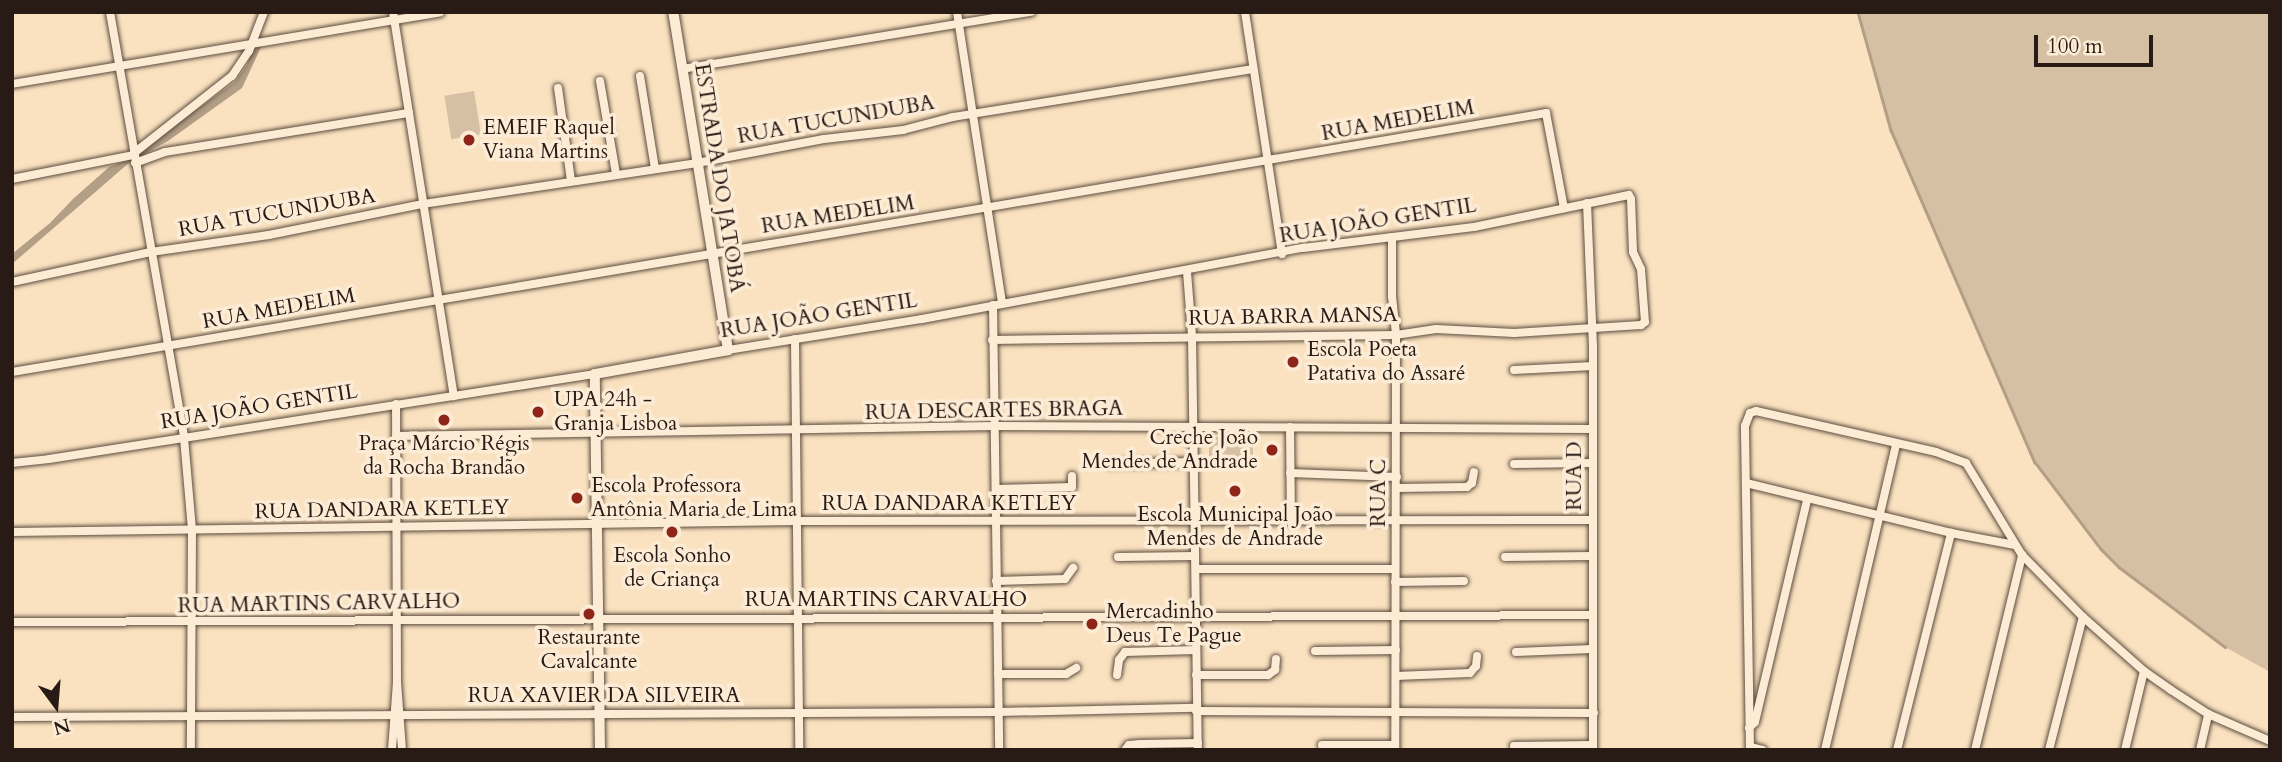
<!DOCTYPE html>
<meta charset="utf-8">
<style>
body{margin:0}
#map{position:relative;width:2282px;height:762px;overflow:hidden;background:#fae2c0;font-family:Cardo,serif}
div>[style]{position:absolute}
.green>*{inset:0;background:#d6c0a3;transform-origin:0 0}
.water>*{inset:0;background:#b39e86}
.stream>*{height:2.5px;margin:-1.25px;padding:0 1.25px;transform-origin:1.25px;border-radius:1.25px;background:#b39e86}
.roads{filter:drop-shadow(0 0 2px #5c4c3f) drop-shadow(0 0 2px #5c4c3f)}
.street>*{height:8px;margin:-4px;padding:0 4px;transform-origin:4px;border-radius:4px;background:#fcecd6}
.secondary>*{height:10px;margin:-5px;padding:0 5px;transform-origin:5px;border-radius:5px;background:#fcecd6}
.dots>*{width:19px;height:19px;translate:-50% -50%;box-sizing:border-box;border:4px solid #fcecd6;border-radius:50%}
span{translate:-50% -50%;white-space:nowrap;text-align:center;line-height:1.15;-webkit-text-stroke:7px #fcecd6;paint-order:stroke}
.street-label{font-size:21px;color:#281a14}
.poi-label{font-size:21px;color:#281a14}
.left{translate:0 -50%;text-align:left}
.right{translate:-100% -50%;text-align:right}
.frame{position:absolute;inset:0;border:14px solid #281a14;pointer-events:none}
.north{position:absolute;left:21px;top:671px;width:70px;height:70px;-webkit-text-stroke:5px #fcecd6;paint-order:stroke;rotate:164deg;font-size:19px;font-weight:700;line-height:28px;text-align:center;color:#281a14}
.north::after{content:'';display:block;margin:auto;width:24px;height:32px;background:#281a14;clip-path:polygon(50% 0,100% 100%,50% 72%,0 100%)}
.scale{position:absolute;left:2034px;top:35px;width:119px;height:32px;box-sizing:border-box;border:4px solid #281a14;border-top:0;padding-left:9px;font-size:21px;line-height:24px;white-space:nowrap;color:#281a14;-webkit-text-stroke:5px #fcecd6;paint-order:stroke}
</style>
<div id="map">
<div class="green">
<div style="clip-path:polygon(1858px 12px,2270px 12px,2270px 672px,2225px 647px,2119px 567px,2101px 549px,2035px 462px,1891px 130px)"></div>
<div style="left:474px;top:91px;width:44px;height:30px;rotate:81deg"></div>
<div style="left:1209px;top:437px;width:44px;height:31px"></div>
</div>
<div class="water">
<div style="clip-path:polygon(254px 45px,262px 45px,242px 88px,168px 141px,137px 158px,138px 152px,235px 82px,247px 65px)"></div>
<div style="clip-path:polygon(130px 159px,130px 162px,12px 264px,12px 254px,50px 223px,73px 199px,109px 167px)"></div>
</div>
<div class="stream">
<div style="left:1858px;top:12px;width:123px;rotate:74.4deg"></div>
<div style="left:1891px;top:130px;width:362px;rotate:66.6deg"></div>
<div style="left:2035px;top:462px;width:109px;rotate:52.8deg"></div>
<div style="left:2101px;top:549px;width:25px;rotate:45deg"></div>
<div style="left:2119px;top:567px;width:133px;rotate:37deg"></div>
</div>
<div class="roads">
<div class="street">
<div style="left:110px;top:12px;width:432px;rotate:80.1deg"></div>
<div style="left:184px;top:438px;width:91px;rotate:85deg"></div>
<div style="left:192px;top:529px;width:221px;rotate:90.3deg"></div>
<div style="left:393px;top:12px;width:389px;rotate:81deg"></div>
<div style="left:957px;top:12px;width:295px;rotate:81.2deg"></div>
<div style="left:1245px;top:12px;width:245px;rotate:81.3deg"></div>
<div style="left:682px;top:69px;width:354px;rotate:-9.3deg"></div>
<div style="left:640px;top:76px;width:94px;rotate:80.8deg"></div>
<div style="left:600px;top:81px;width:94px;rotate:80.2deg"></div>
<div style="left:12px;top:84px;width:434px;rotate:-9.5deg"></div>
<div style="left:558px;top:88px;width:93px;rotate:82deg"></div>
<div style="left:134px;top:153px;width:125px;rotate:-38.2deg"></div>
<div style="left:232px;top:76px;width:30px;rotate:-56deg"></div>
<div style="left:249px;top:51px;width:42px;rotate:-69deg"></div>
<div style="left:135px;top:163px;width:32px;rotate:-20deg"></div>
<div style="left:165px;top:152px;width:247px;rotate:-9.1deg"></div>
<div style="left:12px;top:179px;width:123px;rotate:-11.2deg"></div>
<div style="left:1587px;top:203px;width:145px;rotate:87.6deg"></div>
<div style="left:1593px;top:348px;width:402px;rotate:90deg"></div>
<div style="left:1392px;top:237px;width:59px;rotate:90deg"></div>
<div style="left:1392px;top:296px;width:39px;rotate:84deg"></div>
<div style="left:1396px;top:335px;width:415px;rotate:90.1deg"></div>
<div style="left:1187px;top:272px;width:64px;rotate:85.5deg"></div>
<div style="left:1192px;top:336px;width:414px;rotate:89.2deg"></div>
<div style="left:12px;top:282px;width:142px;rotate:-12.2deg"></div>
<div style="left:151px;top:252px;width:119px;rotate:-8.2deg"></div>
<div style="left:269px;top:235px;width:157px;rotate:-11.4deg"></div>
<div style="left:423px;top:204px;width:277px;rotate:-8.5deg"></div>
<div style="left:697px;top:163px;width:129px;rotate:-10.7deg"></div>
<div style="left:824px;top:139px;width:80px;rotate:-6.5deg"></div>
<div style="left:903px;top:130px;width:52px;rotate:-14.6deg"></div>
<div style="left:953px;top:117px;width:303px;rotate:-9.1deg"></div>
<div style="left:993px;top:305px;width:445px;rotate:89.2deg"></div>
<div style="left:795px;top:339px;width:411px;rotate:89.4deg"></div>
<div style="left:728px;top:350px;width:196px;rotate:-9.1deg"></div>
<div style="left:922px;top:319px;width:388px;rotate:-10.6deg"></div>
<div style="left:1303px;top:248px;width:172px;rotate:-7deg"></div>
<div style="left:1474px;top:227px;width:158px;rotate:-11.7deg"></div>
<div style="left:1629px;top:195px;width:4px;rotate:63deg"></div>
<div style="left:1631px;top:199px;width:53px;rotate:87.8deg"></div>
<div style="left:1633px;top:252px;width:19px;rotate:65deg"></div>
<div style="left:1641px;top:269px;width:53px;rotate:85.7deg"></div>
<div style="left:1645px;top:322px;width:5px;rotate:143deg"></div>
<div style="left:1641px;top:325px;width:127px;rotate:176.4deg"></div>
<div style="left:1514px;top:333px;width:78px;rotate:-177.1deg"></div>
<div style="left:1436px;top:329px;width:40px;rotate:171.5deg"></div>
<div style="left:1396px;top:335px;width:404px;rotate:179.3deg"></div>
<div style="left:1514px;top:370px;width:79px;rotate:-2.9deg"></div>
<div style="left:12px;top:372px;width:1556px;rotate:-9.58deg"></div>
<div style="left:1546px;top:113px;width:97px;rotate:79.3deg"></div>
<div style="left:1290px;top:427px;width:95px;rotate:89.4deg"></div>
<div style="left:396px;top:436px;width:599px;rotate:-0.96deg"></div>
<div style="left:995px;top:426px;width:597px;rotate:0.29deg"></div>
<div style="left:12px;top:463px;width:37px;rotate:-6deg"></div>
<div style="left:49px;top:459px;width:553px;rotate:-8.85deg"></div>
<div style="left:1110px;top:464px;width:84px;rotate:-1.4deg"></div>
<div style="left:1514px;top:464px;width:78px;rotate:-0.7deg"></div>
<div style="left:1290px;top:473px;width:107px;rotate:2.1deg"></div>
<div style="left:1746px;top:483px;width:211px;rotate:13.7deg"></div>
<div style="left:1951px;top:533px;width:65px;rotate:10.6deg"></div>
<div style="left:1397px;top:488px;width:70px;rotate:-0.8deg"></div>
<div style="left:1467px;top:487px;width:6px;rotate:-39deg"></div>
<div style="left:1472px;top:483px;width:11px;rotate:-80deg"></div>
<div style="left:996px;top:489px;width:76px;rotate:-1.5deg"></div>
<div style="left:1072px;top:487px;width:11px;rotate:-90deg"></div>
<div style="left:12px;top:532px;width:785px;rotate:-0.8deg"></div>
<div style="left:797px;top:521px;width:795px;rotate:-0.07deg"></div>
<div style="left:1118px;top:557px;width:77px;rotate:-0.7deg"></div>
<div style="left:1505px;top:557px;width:87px;rotate:-0.7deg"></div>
<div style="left:1196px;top:569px;width:199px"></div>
<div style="left:996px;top:581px;width:69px;rotate:-1.7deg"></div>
<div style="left:1065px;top:579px;width:14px;rotate:-54deg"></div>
<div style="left:1395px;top:582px;width:69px;rotate:-0.8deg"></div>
<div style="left:12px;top:622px;width:1580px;rotate:-0.25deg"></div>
<div style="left:1315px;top:651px;width:81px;rotate:-0.7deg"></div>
<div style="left:1516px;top:652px;width:76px;rotate:-2.3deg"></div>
<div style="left:998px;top:674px;width:68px"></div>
<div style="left:1066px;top:674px;width:12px;rotate:-31deg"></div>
<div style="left:1117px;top:675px;width:15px;rotate:-82deg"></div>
<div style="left:1119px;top:660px;width:10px;rotate:-53deg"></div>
<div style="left:1125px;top:652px;width:71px;rotate:-1.6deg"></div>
<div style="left:1196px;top:675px;width:72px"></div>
<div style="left:1268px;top:675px;width:9px;rotate:-36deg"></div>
<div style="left:1275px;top:670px;width:11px;rotate:-85deg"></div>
<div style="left:1396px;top:676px;width:74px;rotate:-2.3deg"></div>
<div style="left:1470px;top:673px;width:9px;rotate:-49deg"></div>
<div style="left:1476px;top:666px;width:10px;rotate:-84deg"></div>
<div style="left:397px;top:682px;width:68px;rotate:85.8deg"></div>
<div style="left:1196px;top:711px;width:398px;rotate:0.3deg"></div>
<div style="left:12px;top:717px;width:986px;rotate:-0.29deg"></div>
<div style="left:998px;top:712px;width:198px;rotate:-1.2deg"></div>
<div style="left:1749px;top:728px;width:8px;rotate:-45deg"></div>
<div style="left:1755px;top:722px;width:228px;rotate:-76.8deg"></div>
<div style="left:1322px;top:745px;width:73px"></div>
<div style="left:1514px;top:746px;width:79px;rotate:-0.7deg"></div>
<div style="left:1750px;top:747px;width:13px;rotate:13deg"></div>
<div style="left:392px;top:750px;width:68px;rotate:-85.8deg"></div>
<div style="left:397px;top:682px;width:278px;rotate:-90.2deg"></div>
<div style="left:1125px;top:750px;width:6px;rotate:-51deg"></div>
<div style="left:1129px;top:745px;width:11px;rotate:-5deg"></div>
<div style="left:1140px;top:744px;width:58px;rotate:-1deg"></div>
<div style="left:1750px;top:750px;width:324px;rotate:-90.9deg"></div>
<div style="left:1745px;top:426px;width:14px;rotate:-69deg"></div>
<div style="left:1750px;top:413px;width:6px;rotate:-18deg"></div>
<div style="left:1756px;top:411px;width:185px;rotate:12.8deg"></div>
<div style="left:1936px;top:452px;width:32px;rotate:20deg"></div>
<div style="left:1966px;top:463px;width:108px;rotate:58.7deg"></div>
<div style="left:2022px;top:555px;width:87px;rotate:45.5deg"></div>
<div style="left:2083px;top:617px;width:81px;rotate:41.5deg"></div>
<div style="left:2144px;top:671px;width:33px;rotate:35deg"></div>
<div style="left:2171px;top:690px;width:44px;rotate:33deg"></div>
<div style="left:2208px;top:714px;width:68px;rotate:23.5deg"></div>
<div style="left:1825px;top:750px;width:313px;rotate:-76.9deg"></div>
<div style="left:1897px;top:750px;width:224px;rotate:-76deg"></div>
<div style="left:1975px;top:750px;width:201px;rotate:-76.4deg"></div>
<div style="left:2049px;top:750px;width:137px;rotate:-75.7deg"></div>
<div style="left:2125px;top:750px;width:81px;rotate:-76.5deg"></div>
<div style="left:2200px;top:750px;width:37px;rotate:-77deg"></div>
</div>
<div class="secondary">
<div style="left:600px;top:750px;width:376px;rotate:-90.8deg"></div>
<div style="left:595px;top:374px;width:135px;rotate:-10.2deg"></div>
<div style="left:728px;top:350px;width:342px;rotate:-99.2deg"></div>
</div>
</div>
<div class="dots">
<div style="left:469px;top:140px;background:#8f2418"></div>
<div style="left:1293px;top:362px;background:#8f2418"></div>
<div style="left:538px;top:412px;background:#8f2418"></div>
<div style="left:444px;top:420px;background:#8f2418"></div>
<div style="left:1272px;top:450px;background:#8f2418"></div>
<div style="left:1235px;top:491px;background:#8f2418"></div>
<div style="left:577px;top:498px;background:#8f2418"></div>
<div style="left:672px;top:532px;background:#8f2418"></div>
<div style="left:589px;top:614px;background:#8f2418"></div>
<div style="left:1092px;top:624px;background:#8f2418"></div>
</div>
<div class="street-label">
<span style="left:836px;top:120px;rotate:-10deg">RUA TUCUNDUBA</span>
<span style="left:1398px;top:121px;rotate:-10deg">RUA MEDELIM</span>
<span style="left:719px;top:178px;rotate:81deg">ESTRADA DO JATOBÁ</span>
<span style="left:277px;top:213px;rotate:-10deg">RUA TUCUNDUBA</span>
<span style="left:838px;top:215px;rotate:-9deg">RUA MEDELIM</span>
<span style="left:1378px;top:221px;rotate:-9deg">RUA JOÃO GENTIL</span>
<span style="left:279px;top:309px;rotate:-10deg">RUA MEDELIM</span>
<span style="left:819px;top:316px;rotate:-9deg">RUA JOÃO GENTIL</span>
<span style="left:1293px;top:317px;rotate:-1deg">RUA BARRA MANSA</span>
<span style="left:259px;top:407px;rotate:-9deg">RUA JOÃO GENTIL</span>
<span style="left:994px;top:411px;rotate:-1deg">RUA DESCARTES BRAGA</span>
<span style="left:1575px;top:476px;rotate:-90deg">RUA D</span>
<span style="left:1379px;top:493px;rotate:-90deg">RUA C</span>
<span style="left:949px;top:504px">RUA DANDARA KETLEY</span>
<span style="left:382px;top:510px;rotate:-1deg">RUA DANDARA KETLEY</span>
<span style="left:886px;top:600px">RUA MARTINS CARVALHO</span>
<span style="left:319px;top:604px;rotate:-1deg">RUA MARTINS CARVALHO</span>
<span style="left:604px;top:696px">RUA XAVIER DA SILVEIRA</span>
</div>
<div class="poi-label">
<span class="left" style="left:483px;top:140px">EMEIF Raquel<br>Viana Martins</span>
<span class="left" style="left:1307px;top:362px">Escola Poeta<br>Patativa do Assaré</span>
<span class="left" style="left:554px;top:412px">UPA 24h -<br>Granja Lisboa</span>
<span class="right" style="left:1258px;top:450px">Creche João<br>Mendes de Andrade</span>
<span style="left:444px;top:456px">Praça Márcio Régis<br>da Rocha Brandão</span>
<span class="left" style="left:591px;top:498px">Escola Professora<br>Antônia Maria de Lima</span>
<span style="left:1235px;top:527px">Escola Municipal João<br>Mendes de Andrade</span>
<span style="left:672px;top:568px">Escola Sonho<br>de Criança</span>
<span class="left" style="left:1106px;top:624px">Mercadinho<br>Deus Te Pague</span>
<span style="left:589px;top:650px">Restaurante<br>Cavalcante</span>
</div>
<div class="frame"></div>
<div class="north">N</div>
<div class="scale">100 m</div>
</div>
